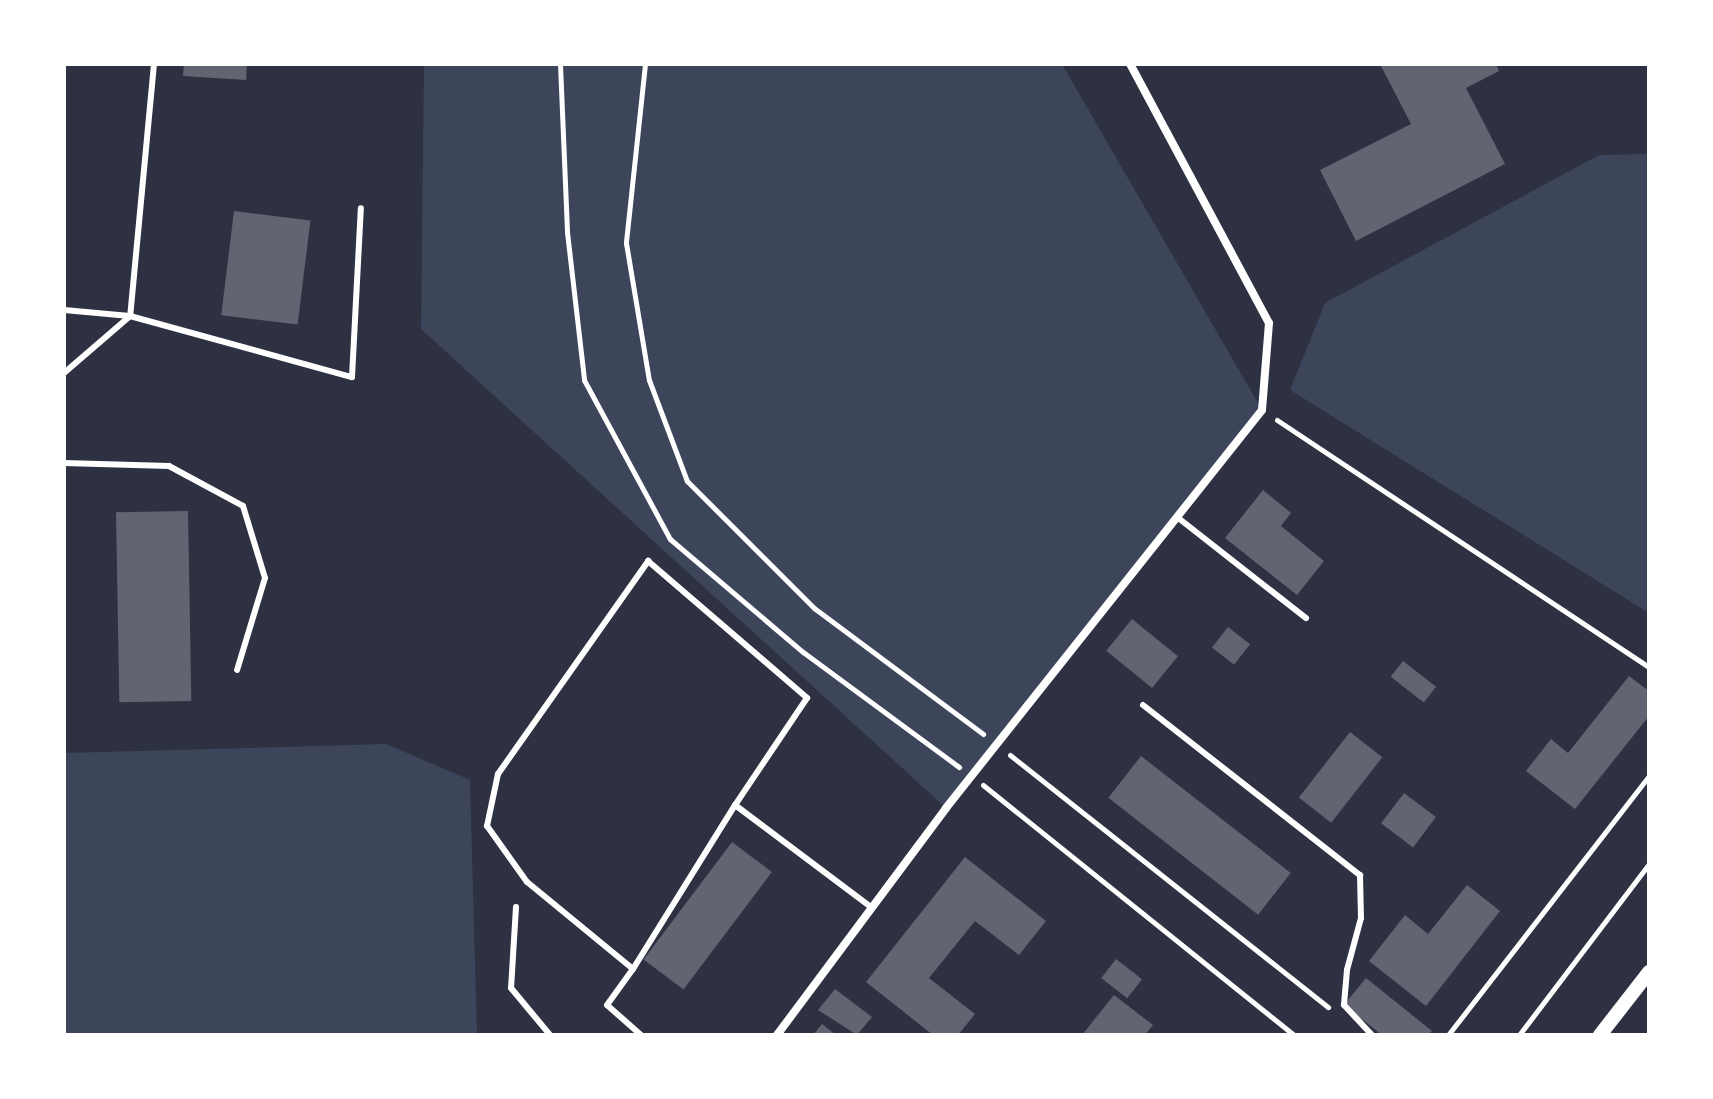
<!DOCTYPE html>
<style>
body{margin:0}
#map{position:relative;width:1713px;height:1099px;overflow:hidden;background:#2d3142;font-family:"Alegreya Sans",sans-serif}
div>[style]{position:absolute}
.green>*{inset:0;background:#3c4559}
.building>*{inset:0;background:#626471;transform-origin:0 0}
.path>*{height:5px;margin:-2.5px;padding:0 2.5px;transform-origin:2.5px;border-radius:2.5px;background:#fff}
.service>*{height:6px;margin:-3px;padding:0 3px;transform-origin:3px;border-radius:3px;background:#fff}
.minor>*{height:8px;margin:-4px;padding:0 4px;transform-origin:4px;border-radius:4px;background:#fff}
.tertiary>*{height:14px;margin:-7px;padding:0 7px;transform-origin:7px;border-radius:7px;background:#fff}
span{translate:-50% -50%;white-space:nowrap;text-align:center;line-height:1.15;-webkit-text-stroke:6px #fff;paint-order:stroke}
.frame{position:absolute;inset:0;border:66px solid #fff;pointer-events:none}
</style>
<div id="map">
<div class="green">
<div style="clip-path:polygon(424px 64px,1062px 64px,1262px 410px,946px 808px,421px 329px)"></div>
<div style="clip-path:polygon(1649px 154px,1649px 613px,1290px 390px,1325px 303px,1599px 155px)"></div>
<div style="clip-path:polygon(386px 744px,470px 780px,477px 1035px,64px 1035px,64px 753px)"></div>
</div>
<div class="building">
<div style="clip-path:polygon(184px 64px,247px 64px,246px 80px,183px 76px)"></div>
<div style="clip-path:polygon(1380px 64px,1496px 64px,1499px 71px,1466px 88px,1505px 164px,1356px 241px,1320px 170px,1411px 124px)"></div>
<div style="left:234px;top:211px;width:77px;height:105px;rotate:7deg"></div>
<div style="clip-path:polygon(1263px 490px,1291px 513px,1281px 526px,1324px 561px,1297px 595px,1225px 538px)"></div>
<div style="left:188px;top:511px;width:190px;height:72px;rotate:89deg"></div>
<div style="left:1132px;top:619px;width:59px;height:41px;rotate:39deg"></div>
<div style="left:1228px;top:627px;width:28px;height:26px;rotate:38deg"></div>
<div style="left:1403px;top:661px;width:42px;height:20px;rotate:38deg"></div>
<div style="clip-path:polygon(1629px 676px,1649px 691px,1649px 716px,1575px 809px,1526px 771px,1551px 739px,1568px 753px)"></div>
<div style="left:1350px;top:732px;width:41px;height:83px;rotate:38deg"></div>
<div style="left:1141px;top:756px;width:190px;height:53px;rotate:38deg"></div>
<div style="left:1404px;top:793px;width:40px;height:38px;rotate:37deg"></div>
<div style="left:732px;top:842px;width:50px;height:147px;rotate:37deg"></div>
<div style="clip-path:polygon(965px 857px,1046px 921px,1019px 955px,975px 921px,929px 978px,975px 1014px,958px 1035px,933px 1035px,866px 982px)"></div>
<div style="clip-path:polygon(1467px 885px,1500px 911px,1426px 1006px,1369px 961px,1405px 915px,1428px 934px)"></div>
<div style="left:1116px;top:959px;width:33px;height:24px;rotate:38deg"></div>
<div style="clip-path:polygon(1366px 978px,1432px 1031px,1428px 1035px,1382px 1035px,1344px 1005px)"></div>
<div style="clip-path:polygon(835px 989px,872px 1017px,857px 1035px,818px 1010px)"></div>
<div style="clip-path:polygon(1114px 995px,1153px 1025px,1145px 1035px,1082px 1035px)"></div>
<div style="clip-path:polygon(822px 1024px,836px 1035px,813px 1035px)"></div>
</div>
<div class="path">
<div style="left:560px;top:64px;width:168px;rotate:87.6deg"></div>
<div style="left:567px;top:232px;width:149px;rotate:83.4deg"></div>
<div style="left:584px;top:380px;width:181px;rotate:61.6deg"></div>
<div style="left:670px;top:539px;width:175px;rotate:40.4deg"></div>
<div style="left:803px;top:652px;width:194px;rotate:36.4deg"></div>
<div style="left:645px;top:64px;width:180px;rotate:96.1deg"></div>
<div style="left:626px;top:243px;width:139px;rotate:80.5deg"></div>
<div style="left:649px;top:380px;width:108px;rotate:69.4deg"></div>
<div style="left:687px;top:481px;width:180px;rotate:45deg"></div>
<div style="left:814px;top:608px;width:211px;rotate:36.7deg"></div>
<div style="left:1277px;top:420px;width:447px;rotate:33.6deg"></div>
<div style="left:1010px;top:755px;width:406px;rotate:38.4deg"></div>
<div style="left:983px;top:785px;width:399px;rotate:38.8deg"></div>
<div style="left:1448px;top:1035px;width:328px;rotate:-52.2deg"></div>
<div style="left:1519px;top:1035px;width:215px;rotate:-52.8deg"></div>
</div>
<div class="service">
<div style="left:154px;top:64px;width:253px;rotate:95.4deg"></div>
<div style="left:130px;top:316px;width:230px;rotate:15.4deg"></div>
<div style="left:352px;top:377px;width:169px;rotate:-87deg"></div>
<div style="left:64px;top:310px;width:66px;rotate:5.2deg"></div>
<div style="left:64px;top:373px;width:87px;rotate:-40.8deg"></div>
<div style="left:64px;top:463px;width:105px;rotate:1.6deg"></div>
<div style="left:169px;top:466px;width:84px;rotate:28.4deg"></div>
<div style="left:243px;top:506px;width:75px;rotate:73deg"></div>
<div style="left:265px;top:578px;width:96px;rotate:106.9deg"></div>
<div style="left:1177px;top:517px;width:164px;rotate:38.1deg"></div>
<div style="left:1143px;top:705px;width:276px;rotate:38.1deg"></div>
<div style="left:1360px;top:875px;width:43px;rotate:88.7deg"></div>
<div style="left:1361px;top:918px;width:54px;rotate:105.1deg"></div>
<div style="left:1347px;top:970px;width:35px;rotate:95deg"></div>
<div style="left:1344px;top:1005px;width:41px;rotate:47deg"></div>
<div style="left:516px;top:907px;width:81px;rotate:93.5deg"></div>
<div style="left:511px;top:988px;width:61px;rotate:50.3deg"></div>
<div style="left:633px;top:969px;width:193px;rotate:-58.1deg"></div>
<div style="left:641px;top:1035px;width:45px;rotate:-138.6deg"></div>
<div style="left:607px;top:1005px;width:44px;rotate:-54.2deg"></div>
<div style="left:633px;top:969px;width:137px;rotate:-140.6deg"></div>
<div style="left:527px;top:882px;width:69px;rotate:-125.5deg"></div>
<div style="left:487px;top:826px;width:53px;rotate:-78.1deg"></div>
<div style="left:498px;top:774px;width:261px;rotate:-54.8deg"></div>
<div style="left:648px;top:561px;width:210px;rotate:40.7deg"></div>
<div style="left:807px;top:698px;width:129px;rotate:123.9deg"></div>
<div style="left:735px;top:805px;width:171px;rotate:36.9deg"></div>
</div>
<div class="minor">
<div style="left:777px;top:1035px;width:283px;rotate:-53.3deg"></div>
<div style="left:946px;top:808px;width:508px;rotate:-51.55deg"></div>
<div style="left:1262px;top:410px;width:87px;rotate:-85.4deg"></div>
<div style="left:1269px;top:323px;width:294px;rotate:-118.2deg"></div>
</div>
<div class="tertiary">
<div style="left:1600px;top:1035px;width:80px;rotate:-52.1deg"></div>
</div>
<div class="frame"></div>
</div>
